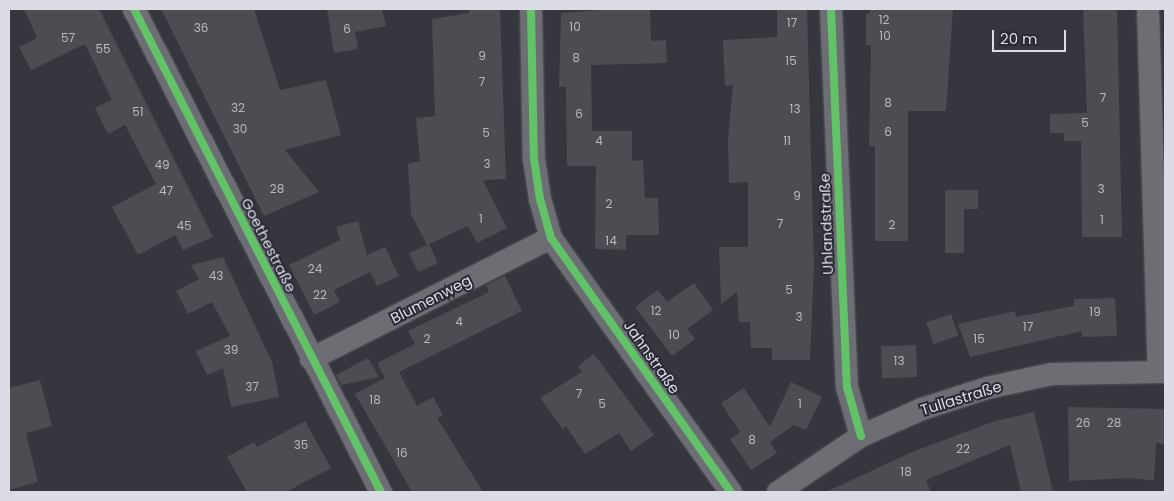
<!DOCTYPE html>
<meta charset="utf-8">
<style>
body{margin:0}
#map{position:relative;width:1174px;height:501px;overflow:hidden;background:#36373e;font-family:Poppins,sans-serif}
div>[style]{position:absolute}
.building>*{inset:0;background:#4c4d53;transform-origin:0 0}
.roads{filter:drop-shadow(0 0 1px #54555b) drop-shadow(0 0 1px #54555b)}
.street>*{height:22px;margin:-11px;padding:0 11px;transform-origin:11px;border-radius:11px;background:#6d6e74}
.cycleway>*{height:8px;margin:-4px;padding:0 4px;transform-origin:4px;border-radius:4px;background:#61c268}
span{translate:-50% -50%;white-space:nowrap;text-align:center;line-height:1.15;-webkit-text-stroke:4px #292a36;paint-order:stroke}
.number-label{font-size:12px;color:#b7b8c0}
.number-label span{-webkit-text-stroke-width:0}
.street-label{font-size:15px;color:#dbdce5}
.frame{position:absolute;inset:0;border:10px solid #dbdce5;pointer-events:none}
.scale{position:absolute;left:992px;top:30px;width:74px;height:22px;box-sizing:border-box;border:2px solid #dbdce5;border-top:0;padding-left:6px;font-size:15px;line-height:18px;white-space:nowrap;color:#dbdce5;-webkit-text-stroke:4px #292a36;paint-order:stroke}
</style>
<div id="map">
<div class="building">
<div style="clip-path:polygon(24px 9px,99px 9px,213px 237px,183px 250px,175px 235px,138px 255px,112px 207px,156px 184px,125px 125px,108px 134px,95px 108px,112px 100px,85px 44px,31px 70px,19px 47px,37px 38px)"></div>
<div style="clip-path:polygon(161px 9px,254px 9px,280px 90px,326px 80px,341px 135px,285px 150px,319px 192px,264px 216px)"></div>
<div style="clip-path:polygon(327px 9px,382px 9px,386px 26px,355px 32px,358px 49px,334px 53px)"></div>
<div style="clip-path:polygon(469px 9px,500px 9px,506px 179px,483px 180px,507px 228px,477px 243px,468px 226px,427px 245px,411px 214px,408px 164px,420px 161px,416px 118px,435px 116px,432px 19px,469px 13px)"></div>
<div style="clip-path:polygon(612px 9px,650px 9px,651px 41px,666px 40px,667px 63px,591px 65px,592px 131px,632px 131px,632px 161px,643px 160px,645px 198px,658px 198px,659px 235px,626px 235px,626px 250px,595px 249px,596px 166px,567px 166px,566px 87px,559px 87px,561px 13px)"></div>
<div style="clip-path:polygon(777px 9px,807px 9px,814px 267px,810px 360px,772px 360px,772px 348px,751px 348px,750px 322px,739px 322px,737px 292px,721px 304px,719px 247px,748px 247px,748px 182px,729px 183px,728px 139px,733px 85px,725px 86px,723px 40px,777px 37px)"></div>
<div style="clip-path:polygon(870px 9px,953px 9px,946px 111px,908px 111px,908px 241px,875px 241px,875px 146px,869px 146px,871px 45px,866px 45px,866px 14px,870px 13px)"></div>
<div style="clip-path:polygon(1083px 9px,1117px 9px,1122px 237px,1082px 237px,1081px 141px,1064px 141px,1064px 133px,1050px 133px,1050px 114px,1087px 113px)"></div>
<div style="clip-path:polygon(945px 190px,978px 190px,978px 209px,964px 209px,964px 253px,945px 253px)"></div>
<div style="clip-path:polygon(358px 221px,367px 255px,385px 247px,399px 276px,377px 286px,370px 272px,334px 290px,340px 302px,314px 315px,289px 265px,340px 240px,336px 227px)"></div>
<div style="left:429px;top:244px;width:21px;height:22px;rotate:65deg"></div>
<div style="clip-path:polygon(223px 257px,272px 362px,279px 397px,231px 407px,223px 368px,207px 375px,196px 351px,230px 336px,212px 302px,188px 314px,176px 291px,199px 279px,191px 265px)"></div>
<div style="clip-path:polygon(505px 276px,522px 311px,399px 372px,417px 406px,433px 397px,443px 415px,437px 418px,483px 492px,412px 492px,355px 394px,385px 378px,377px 363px,415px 344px,408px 331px,489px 292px,486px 285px)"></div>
<div style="clip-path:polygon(694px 283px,713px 310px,687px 329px,695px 339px,672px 356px,635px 307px,658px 290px,667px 302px)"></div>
<div style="clip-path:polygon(1115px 298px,1117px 336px,1082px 337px,1082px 331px,970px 357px,958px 324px,1015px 311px,1016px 317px,1074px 306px,1074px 299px)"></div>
<div style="left:951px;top:314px;width:23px;height:26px;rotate:72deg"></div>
<div style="left:916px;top:345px;width:32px;height:35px;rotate:88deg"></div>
<div style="clip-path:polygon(594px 354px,654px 435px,631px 451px,619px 433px,585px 454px,566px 426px,563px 429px,540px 398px,582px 372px,578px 366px)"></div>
<div style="clip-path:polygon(368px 358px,379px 377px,341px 385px,336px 375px)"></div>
<div style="clip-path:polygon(40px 380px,52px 426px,26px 433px,38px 482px,9px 490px,9px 388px)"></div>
<div style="clip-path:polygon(791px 382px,822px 397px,806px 430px,794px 425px,770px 442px,777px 453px,751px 470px,730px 439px,740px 432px,721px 403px,744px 388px,770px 427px)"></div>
<div style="clip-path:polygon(1068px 407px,1165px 409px,1165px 444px,1156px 443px,1154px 481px,1130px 478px,1069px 481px)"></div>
<div style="clip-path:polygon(1034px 412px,1053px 492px,1021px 492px,1010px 445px,926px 480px,931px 492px,826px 492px,912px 452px,992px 422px)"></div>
<div style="clip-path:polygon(305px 421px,331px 468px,286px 492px,247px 492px,227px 457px,254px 442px,257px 447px)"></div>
</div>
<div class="roads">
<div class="street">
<div style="left:134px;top:9px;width:542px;rotate:62.92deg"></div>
<div style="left:531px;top:9px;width:150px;rotate:88.9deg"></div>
<div style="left:534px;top:159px;width:40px;rotate:81.5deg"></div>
<div style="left:540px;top:199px;width:41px;rotate:74.2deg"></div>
<div style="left:551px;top:238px;width:311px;rotate:54.7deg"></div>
<div style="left:831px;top:9px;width:378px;rotate:87.6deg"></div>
<div style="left:847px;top:387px;width:51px;rotate:74.1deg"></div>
<div style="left:1148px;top:9px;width:362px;rotate:88.3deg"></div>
<div style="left:311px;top:359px;width:269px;rotate:-26.8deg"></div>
<div style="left:778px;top:492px;width:100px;rotate:-34deg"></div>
<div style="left:861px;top:436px;width:67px;rotate:-23.9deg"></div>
<div style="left:922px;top:409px;width:68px;rotate:-17.9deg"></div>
<div style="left:987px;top:388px;width:66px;rotate:-12.2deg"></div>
<div style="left:1052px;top:374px;width:113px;rotate:-1deg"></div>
</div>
</div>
<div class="cycleway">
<div style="left:134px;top:9px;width:542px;rotate:62.92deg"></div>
<div style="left:531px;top:9px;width:150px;rotate:88.9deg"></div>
<div style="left:534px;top:159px;width:40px;rotate:81.5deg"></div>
<div style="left:540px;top:199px;width:41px;rotate:74.2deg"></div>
<div style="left:551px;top:238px;width:311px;rotate:54.7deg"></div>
<div style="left:831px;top:9px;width:378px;rotate:87.6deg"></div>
<div style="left:847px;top:387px;width:51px;rotate:74.1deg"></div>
</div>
<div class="number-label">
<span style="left:884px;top:20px">12</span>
<span style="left:792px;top:23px">17</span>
<span style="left:575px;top:27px">10</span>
<span style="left:201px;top:28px">36</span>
<span style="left:347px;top:29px">6</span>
<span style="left:885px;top:36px">10</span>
<span style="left:68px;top:38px">57</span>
<span style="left:103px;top:49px">55</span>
<span style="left:482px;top:56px">9</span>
<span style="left:576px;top:58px">8</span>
<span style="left:791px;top:61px">15</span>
<span style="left:482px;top:82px">7</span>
<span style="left:1103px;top:98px">7</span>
<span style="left:888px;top:103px">8</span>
<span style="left:238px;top:108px">32</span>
<span style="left:795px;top:109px">13</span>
<span style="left:138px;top:112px">51</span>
<span style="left:579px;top:114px">6</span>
<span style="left:1085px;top:123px">5</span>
<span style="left:240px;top:129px">30</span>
<span style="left:888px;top:132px">6</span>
<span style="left:486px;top:133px">5</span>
<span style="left:599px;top:141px">4</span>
<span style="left:787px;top:141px">11</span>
<span style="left:487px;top:164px">3</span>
<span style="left:162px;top:165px">49</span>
<span style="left:277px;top:189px">28</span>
<span style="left:1101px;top:189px">3</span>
<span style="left:166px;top:191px">47</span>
<span style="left:797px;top:196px">9</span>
<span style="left:609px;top:204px">2</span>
<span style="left:481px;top:219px">1</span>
<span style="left:1102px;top:220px">1</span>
<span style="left:780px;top:224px">7</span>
<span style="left:892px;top:225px">2</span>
<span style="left:184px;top:226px">45</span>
<span style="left:611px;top:241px">14</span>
<span style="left:315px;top:269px">24</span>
<span style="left:216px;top:276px">43</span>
<span style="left:789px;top:290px">5</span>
<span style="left:320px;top:295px">22</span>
<span style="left:656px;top:311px">12</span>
<span style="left:1095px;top:312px">19</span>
<span style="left:799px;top:317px">3</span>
<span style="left:459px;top:322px">4</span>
<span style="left:1028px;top:327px">17</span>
<span style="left:674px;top:335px">10</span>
<span style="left:427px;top:339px">2</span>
<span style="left:979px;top:339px">15</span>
<span style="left:231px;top:350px">39</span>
<span style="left:899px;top:361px">13</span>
<span style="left:252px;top:387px">37</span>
<span style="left:579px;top:394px">7</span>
<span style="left:375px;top:400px">18</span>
<span style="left:602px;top:404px">5</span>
<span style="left:800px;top:404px">1</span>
<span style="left:1083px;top:423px">26</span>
<span style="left:1114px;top:423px">28</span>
<span style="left:752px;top:440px">8</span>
<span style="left:301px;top:445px">35</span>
<span style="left:963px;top:449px">22</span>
<span style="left:402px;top:453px">16</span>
<span style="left:906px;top:472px">18</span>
</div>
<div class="street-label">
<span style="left:826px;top:224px;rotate:-92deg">Uhlandstraße</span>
<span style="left:269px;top:245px;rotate:63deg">Goethestraße</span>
<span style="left:431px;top:299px;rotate:-27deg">Blumenweg</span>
<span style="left:652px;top:357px;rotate:55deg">Jahnstraße</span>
<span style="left:961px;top:398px;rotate:-17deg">Tullastraße</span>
</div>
<div class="frame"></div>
<div class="scale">20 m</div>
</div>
